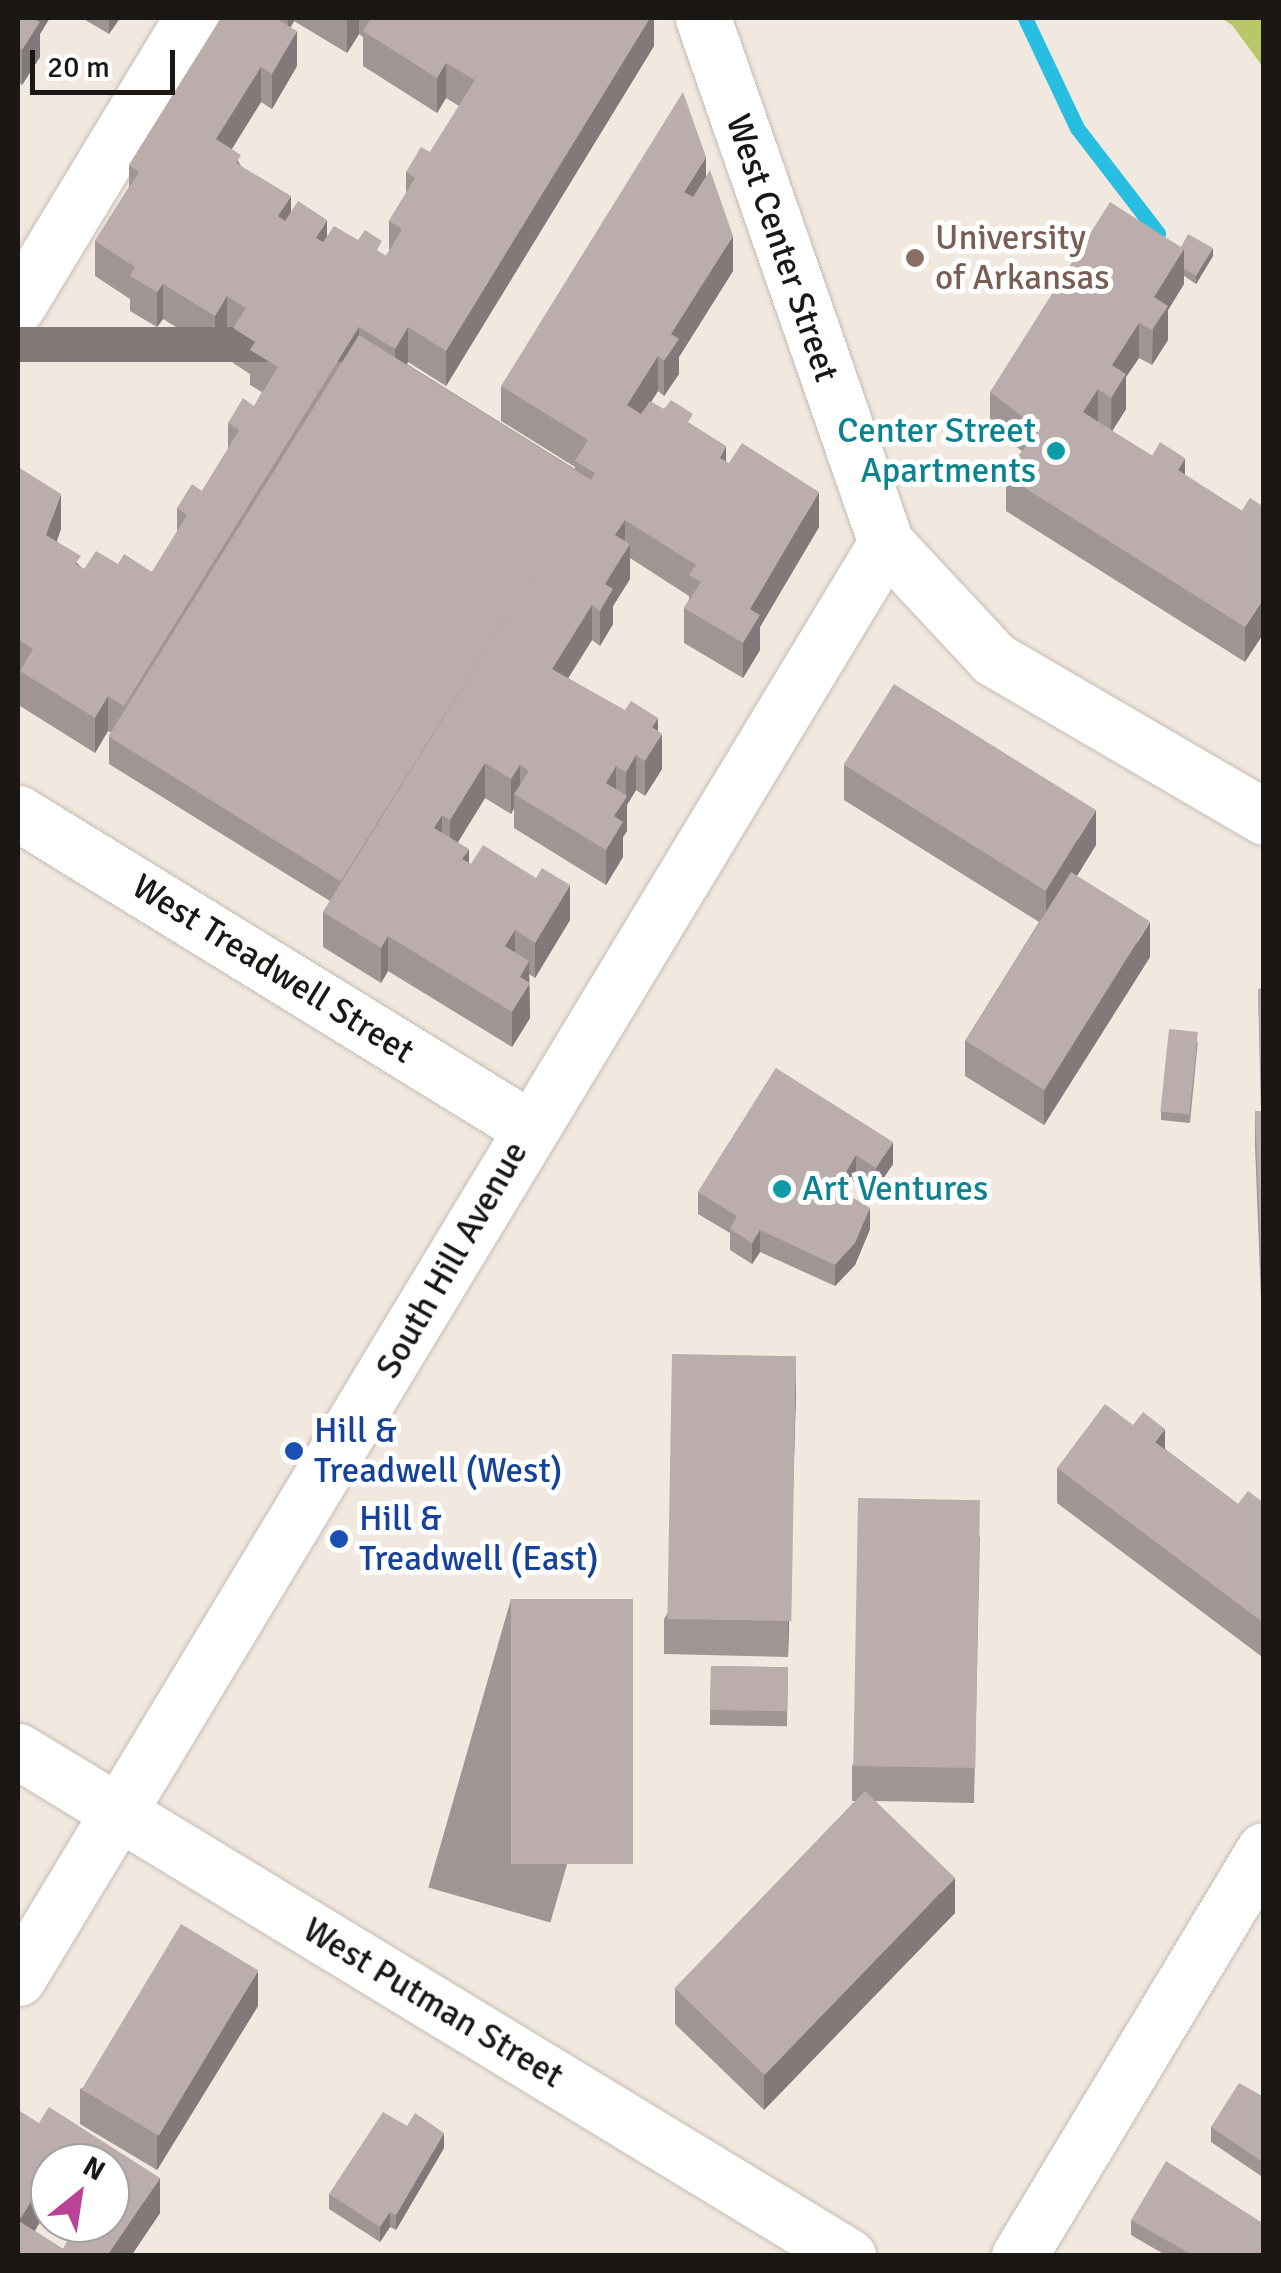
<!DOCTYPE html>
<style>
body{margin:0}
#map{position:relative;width:1281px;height:2273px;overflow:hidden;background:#f1e9e0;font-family:Signika,sans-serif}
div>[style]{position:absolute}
.green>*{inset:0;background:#b9c768}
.stream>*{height:15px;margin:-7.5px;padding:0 7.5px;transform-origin:7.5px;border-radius:7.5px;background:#27bee1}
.roads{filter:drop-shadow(0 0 2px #c4bcb3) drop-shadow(0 0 2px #c4bcb3)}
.minor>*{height:55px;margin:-27.5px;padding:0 27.5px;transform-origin:27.5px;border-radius:27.5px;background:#fff}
.wall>*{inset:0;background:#a09593;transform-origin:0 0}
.shaded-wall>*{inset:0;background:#827978;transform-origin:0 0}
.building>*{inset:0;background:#baadab;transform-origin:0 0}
.dots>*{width:28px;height:28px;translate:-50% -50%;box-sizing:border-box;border:5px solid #fff;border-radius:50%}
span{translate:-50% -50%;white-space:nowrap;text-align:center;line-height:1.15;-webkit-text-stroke:10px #fff;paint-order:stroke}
.education-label{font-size:35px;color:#785e54}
.left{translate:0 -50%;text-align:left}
.street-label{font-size:35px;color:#1a1714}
.culture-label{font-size:35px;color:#0d838f}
.right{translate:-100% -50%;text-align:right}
.transit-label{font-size:35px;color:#164399}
.frame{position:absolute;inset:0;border:20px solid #1a1714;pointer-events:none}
.north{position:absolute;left:30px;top:2143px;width:100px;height:100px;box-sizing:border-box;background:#fff;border:2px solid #a3a2a1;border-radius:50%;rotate:30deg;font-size:28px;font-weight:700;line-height:40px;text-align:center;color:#1a1714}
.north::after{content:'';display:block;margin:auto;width:35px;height:45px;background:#ba4398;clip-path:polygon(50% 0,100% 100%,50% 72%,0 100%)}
.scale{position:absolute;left:30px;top:50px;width:145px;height:45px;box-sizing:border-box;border:5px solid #1a1714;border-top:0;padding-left:12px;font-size:30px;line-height:35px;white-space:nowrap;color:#1a1714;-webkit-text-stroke:8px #fff;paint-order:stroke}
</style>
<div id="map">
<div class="green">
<div style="clip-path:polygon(1221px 18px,1263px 18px,1263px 67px,1232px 25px)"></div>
</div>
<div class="stream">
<div style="left:1025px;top:18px;width:122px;rotate:64.7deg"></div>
<div style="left:1077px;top:128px;width:133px;rotate:52.4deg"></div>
</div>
<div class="roads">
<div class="minor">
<div style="left:703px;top:18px;width:556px;rotate:70.78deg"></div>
<div style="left:886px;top:543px;width:158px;rotate:47deg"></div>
<div style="left:994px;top:659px;width:313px;rotate:30.3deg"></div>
<div style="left:18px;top:305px;width:336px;rotate:-58.8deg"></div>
<div style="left:18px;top:813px;width:599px;rotate:31.62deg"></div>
<div style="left:18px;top:1751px;width:972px;rotate:31.32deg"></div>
<div style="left:18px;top:1978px;width:1677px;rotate:-58.83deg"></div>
<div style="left:1019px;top:2256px;width:474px;rotate:-58.9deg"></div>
</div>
</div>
<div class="wall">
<div style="clip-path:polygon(18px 18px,40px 34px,40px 57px,22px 85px,18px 82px)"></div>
<div style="clip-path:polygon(82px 18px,120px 18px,109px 34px)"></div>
<div style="clip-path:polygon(evenodd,221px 18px,654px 18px,654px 46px,446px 386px,408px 362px,407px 364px,575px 469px,575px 467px,501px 421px,501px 386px,706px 177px,733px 271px,679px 357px,679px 374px,664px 396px,658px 391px,651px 402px,693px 426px,726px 462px,819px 527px,760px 627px,760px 650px,743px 678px,684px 643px,684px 608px,689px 600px,689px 596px,630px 558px,630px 579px,613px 606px,613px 624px,600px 646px,592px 640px,568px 678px,658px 732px,662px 769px,645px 796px,636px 790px,627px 805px,627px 831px,623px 837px,623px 857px,606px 885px,514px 828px,514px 808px,511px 814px,485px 798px,458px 842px,469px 863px,570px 920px,535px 978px,529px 974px,530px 1018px,512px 1047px,388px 971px,381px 983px,323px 947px,323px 912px,330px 901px,109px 764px,109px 737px,112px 733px,108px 731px,95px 753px,20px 706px,20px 676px,18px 674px,18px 467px,61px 529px,57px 541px,81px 567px,84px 569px,118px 564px,152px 572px,177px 532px,177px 508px,202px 491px,228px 449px,228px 423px,254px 406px,262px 392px,250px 385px,250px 374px,233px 363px,233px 335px,227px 331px,215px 351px,163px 319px,157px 327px,130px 311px,130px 299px,95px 276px,95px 241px,129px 187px,129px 165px,221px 18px,294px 21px,347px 53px,359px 34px,363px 37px,363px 66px,437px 113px,446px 98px,459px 106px,430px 152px,406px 172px,406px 193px,389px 221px,389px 251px,386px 256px,358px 240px,327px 236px,291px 212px,241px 166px,232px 149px,261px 102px,272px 109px,297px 66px,291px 27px,294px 21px)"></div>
<div style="clip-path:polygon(1181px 247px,1213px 256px,1196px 284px,1184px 276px,1184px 284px,1168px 310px,1168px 340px,1152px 365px,1139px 358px,1126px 377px,1126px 409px,1112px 431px,1242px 511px,1250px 498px,1245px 662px,1006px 511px,1006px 476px,1022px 451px,990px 427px,990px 392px)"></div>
<div style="clip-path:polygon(844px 765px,1096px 845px,1077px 876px,1150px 957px,1044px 1125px,965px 1076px,965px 1041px,1039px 922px,844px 800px)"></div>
<div style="clip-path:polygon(1264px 988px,1264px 1373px,1255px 1146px,1255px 1111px,1261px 1111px,1258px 989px)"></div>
<div style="clip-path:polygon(1198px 1040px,1190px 1123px,1161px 1120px,1161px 1112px)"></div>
<div style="clip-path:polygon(776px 1068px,893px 1164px,876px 1189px,856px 1177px,847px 1193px,870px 1229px,855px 1265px,835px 1286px,760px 1252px,752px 1264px,730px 1250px,730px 1233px,698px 1214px,698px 1192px)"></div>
<div style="clip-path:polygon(796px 1392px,788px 1657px,664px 1654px,664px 1619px)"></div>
<div style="clip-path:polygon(1165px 1449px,1238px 1504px,1264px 1503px,1261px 1656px,1057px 1503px,1057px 1468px)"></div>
<div style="clip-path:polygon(980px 1536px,974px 1803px,875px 1801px,955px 1913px,764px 2110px,675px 2024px,675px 1989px,855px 1801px,852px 1801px,852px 1766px)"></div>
<div style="left:511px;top:1599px;width:127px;height:300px;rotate:16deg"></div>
<div style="left:711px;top:1666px;width:77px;height:59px;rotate:1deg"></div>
<div style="clip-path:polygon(258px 2006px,157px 2170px,80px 2124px,80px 2089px)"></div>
<div style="clip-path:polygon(1264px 2097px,1264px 2178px,1211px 2142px,1211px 2127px)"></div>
<div style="clip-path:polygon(evenodd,18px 2110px,160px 2213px,131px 2256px,18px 2256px,18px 2110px,50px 2163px,110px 2223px,52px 2223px,71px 2235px,63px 2249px,35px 2231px,43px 2217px,50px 2222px,50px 2163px)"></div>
<div style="clip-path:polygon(444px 2148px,396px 2230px,390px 2227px,380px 2242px,329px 2209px,329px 2194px)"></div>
<div style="clip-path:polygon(1131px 2220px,1264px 2256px,1167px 2256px,1131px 2235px)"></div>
</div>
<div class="shaded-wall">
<div style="clip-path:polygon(30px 18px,50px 18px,40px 34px,40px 57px,22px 85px,22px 50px)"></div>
<div style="clip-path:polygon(109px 18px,120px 18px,109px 34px)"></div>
<div style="clip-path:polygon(288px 18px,294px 18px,294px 21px,288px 31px)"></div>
<div style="clip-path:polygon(347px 18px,359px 18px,359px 34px,347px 53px)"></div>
<div style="clip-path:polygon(650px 18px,654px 18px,654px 46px,446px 386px,446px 351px)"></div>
<div style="clip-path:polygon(297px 31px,297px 66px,272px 109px,272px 74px)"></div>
<div style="clip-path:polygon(446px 63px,446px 98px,437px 113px,437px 78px)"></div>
<div style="clip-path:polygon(261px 67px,261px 102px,216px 174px,216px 139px)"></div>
<div style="clip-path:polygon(706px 157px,706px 192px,684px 227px,684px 192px)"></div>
<div style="clip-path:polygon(291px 196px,291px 231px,278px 216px)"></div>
<div style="clip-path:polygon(327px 220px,327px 255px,316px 238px)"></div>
<div style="clip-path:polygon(733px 236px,733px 271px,679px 357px,679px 374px,664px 396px,664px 361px,671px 334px)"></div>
<div style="clip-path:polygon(1213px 248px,1213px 256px,1196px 284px,1196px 276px)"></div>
<div style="clip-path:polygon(1184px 249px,1184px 284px,1168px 310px,1168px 340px,1152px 365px,1154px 297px)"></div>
<div style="clip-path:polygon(163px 284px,163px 319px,157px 327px,157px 292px)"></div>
<div style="clip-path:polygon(227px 296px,227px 331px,215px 351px,215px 316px)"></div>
<div style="clip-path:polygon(1139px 323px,1139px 358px,1126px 377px,1126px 409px,1111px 433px,1112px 365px)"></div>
<div style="left:359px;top:327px;width:35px;height:446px;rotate:90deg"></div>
<div style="clip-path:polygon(408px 327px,408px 362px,395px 384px,395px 349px)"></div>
<div style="clip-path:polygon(658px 356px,658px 391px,627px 440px,627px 405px)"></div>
<div style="clip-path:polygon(1098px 389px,1098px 424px,1083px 412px)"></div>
<div style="clip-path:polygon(726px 446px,726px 481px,720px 458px)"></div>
<div style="clip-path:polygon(1185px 458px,1185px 493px,1178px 470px)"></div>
<div style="clip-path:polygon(819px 492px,819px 527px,760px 627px,760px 650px,743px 678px,743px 643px,750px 609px)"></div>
<div style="clip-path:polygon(61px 494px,61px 529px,46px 570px,46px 535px)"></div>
<div style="clip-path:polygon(625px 520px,625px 553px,630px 544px,630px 579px,613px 606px,613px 624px,600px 646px,600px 611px,605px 584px,615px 535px)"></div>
<div style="clip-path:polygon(1264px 598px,1264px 633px,1245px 662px,1245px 627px)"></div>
<div style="clip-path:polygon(592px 605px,592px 640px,552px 704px,552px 669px)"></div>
<div style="clip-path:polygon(108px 696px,108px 731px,95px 753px,95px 718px)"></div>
<div style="clip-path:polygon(658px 718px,658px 740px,662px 734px,662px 769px,645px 796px,645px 761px,652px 727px)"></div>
<div style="clip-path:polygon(636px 755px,636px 790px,627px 805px,627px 831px,623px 837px,623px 857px,606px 885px,606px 850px,614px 816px,626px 798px,626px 772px)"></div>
<div style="clip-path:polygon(485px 763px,485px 798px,450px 855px,450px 820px)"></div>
<div style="clip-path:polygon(520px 765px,520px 797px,514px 794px,514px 808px,511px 814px,511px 779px)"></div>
<div style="clip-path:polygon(616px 766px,616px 801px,606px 783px)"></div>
<div style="clip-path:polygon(1096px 810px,1096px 845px,1046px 926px,1046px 891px)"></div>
<div style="clip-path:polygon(442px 815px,442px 850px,434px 828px)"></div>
<div style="clip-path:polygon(469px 849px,469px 884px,462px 859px)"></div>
<div style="clip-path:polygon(570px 885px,570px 920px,535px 978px,535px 943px)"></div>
<div style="clip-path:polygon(1150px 922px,1150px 957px,1044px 1125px,1044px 1090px)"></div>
<div style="clip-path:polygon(515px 930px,515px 965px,505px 946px)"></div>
<div style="clip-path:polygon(388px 936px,388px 971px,381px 983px,381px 948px)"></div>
<div style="clip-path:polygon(529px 961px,530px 1018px,512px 1047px,512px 1012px,520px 977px)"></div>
<div style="clip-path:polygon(893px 1142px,893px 1164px,876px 1189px,876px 1168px)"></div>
<div style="clip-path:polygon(856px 1155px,856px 1177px,837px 1209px,837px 1188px)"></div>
<div style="clip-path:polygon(870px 1208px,870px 1229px,855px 1265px,835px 1286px,835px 1265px)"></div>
<div style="clip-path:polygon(760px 1230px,760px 1252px,752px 1264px,752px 1243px)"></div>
<div style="clip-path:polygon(796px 1357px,796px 1392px,788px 1657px,788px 1622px)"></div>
<div style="clip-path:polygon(1165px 1429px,1165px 1464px,1155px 1442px)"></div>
<div style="clip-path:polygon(1264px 1618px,1264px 1652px,1261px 1656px,1261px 1621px)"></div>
<div style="clip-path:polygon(955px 1878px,955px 1913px,764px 2110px,764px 2075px)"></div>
<div style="clip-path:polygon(258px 1971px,258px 2006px,157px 2170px,157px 2135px)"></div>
<div style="clip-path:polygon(444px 2133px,444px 2148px,396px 2230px,396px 2215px)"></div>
<div style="clip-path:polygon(160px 2178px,160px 2213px,131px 2256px,107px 2256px)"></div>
<div style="clip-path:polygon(43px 2182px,43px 2217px,19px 2256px,19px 2221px)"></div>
<div style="clip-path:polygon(390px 2212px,390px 2227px,380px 2242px,380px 2227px)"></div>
</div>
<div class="building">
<div style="clip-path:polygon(18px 18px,33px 18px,40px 22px,22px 50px,18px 47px)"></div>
<div style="clip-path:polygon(221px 18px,275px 18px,297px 31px,272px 74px,261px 67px,216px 139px,241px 155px,236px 163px,291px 196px,278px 216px,285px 221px,298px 201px,327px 220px,316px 238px,323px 242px,334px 226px,358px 240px,365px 230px,382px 241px,377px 250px,386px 256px,402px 229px,389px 221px,415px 178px,406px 172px,421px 147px,430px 152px,475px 80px,446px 63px,437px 78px,363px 31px,371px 18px,650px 18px,446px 351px,408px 327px,395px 349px,359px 327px,124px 706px,108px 696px,95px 718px,20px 671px,33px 649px,18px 639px,18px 467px,61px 494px,46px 535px,81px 556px,75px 564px,84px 569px,96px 551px,118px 564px,124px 554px,152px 572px,187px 515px,177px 508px,192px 484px,202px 491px,239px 430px,228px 423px,243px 398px,254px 406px,278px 367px,250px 350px,255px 342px,233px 328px,246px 308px,227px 296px,215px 316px,163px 284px,157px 292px,130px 276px,135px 267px,95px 241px,139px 172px,129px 165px)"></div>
<div style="clip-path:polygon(683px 92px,706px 157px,684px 192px,693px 197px,710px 170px,733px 236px,671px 334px,679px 339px,664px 361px,658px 356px,627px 405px,641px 414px,650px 401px,664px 409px,671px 400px,693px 414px,688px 422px,726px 446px,720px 458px,729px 463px,742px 443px,819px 492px,750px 609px,760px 615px,743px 643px,684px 608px,701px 582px,689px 575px,696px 565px,625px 520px,615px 535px,630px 544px,605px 584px,613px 589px,600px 611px,592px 605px,552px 669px,625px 710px,631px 701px,658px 718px,652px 727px,662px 734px,645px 761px,636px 755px,626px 772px,616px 766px,606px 783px,627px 796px,614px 816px,623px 822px,606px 850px,514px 794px,529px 771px,520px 765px,511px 779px,485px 763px,450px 820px,442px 815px,434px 828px,469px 849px,462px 859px,471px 864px,483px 845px,536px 878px,542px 868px,570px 885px,535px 943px,515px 930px,505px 946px,529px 961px,520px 977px,530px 983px,512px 1012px,388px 936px,381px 948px,323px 912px,595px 473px,575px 461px,588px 440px,501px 386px)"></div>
<div style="clip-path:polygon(1110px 202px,1184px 249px,1154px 297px,1168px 306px,1152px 330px,1139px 323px,1112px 365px,1126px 374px,1111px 398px,1098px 389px,1083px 412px,1152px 456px,1160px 442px,1185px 458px,1178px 470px,1242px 511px,1250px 498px,1264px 507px,1264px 598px,1245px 627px,1006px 476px,1037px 428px,990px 392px)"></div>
<div style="clip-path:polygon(1188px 234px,1213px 248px,1196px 276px,1184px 269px,1184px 249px,1181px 247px)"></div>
<div style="left:359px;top:335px;width:274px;height:473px;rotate:32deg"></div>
<div style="left:894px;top:684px;width:238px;height:95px;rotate:32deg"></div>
<div style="left:1071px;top:872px;width:93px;height:199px;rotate:32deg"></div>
<div style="clip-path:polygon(1264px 988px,1264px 1338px,1255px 1111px,1262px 1111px,1258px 989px)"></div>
<div style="left:1169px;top:1029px;width:29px;height:83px;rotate:6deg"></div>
<div style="clip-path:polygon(776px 1068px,893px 1142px,876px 1168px,856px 1155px,837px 1188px,870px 1208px,855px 1243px,835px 1265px,760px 1230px,752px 1243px,730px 1229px,737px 1216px,698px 1192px)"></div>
<div style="left:672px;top:1354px;width:124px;height:265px;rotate:1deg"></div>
<div style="clip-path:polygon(1105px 1404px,1133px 1425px,1143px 1412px,1165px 1429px,1155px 1442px,1238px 1504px,1248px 1491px,1264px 1503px,1264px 1518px,1261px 1521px,1264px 1522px,1264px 1618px,1261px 1621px,1057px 1468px)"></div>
<div style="left:858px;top:1498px;width:122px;height:268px;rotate:1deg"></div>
<div style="left:511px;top:1599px;width:122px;height:265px"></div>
<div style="left:711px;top:1666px;width:77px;height:44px;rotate:1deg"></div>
<div style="left:865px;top:1791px;width:125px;height:274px;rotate:44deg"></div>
<div style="left:181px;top:1924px;width:90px;height:193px;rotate:31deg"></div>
<div style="clip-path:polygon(1239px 2083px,1264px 2097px,1264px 2163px,1211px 2127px)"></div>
<div style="clip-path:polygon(evenodd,49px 2107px,160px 2178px,107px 2256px,18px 2256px,18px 2110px,39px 2123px,49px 2107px,50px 2163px,110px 2163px,110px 2223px,79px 2223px,63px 2249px,19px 2221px,43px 2182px,50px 2187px,50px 2163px)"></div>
<div style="clip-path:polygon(383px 2112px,407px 2126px,415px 2113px,444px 2133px,396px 2215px,390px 2212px,380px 2227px,329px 2194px)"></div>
<div style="clip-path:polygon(1166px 2161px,1264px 2224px,1264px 2256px,1194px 2256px,1131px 2220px)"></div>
</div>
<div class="dots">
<div style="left:915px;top:258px;background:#8d6e63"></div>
<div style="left:1056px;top:451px;background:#0f9aa8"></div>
<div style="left:782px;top:1189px;background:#0f9aa8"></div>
<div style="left:294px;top:1451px;background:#1a4fb4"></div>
<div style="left:339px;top:1539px;background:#1a4fb4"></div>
</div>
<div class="education-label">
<span class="left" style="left:935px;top:258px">University<br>of Arkansas</span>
</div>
<div class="street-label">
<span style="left:782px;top:248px;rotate:71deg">West Center Street</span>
<span style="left:273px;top:969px;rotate:32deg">West Treadwell Street</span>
<span style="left:452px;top:1260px;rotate:-60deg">South Hill Avenue</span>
<span style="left:433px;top:2003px;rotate:31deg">West Putman Street</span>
</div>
<div class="culture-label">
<span class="right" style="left:1036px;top:451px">Center Street<br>Apartments</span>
<span class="left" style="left:802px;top:1189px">Art Ventures</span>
</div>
<div class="transit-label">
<span class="left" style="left:314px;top:1451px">Hill &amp;<br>Treadwell (West)</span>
<span class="left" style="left:359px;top:1539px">Hill &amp;<br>Treadwell (East)</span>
</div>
<div class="frame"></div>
<div class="north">N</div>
<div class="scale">20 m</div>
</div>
